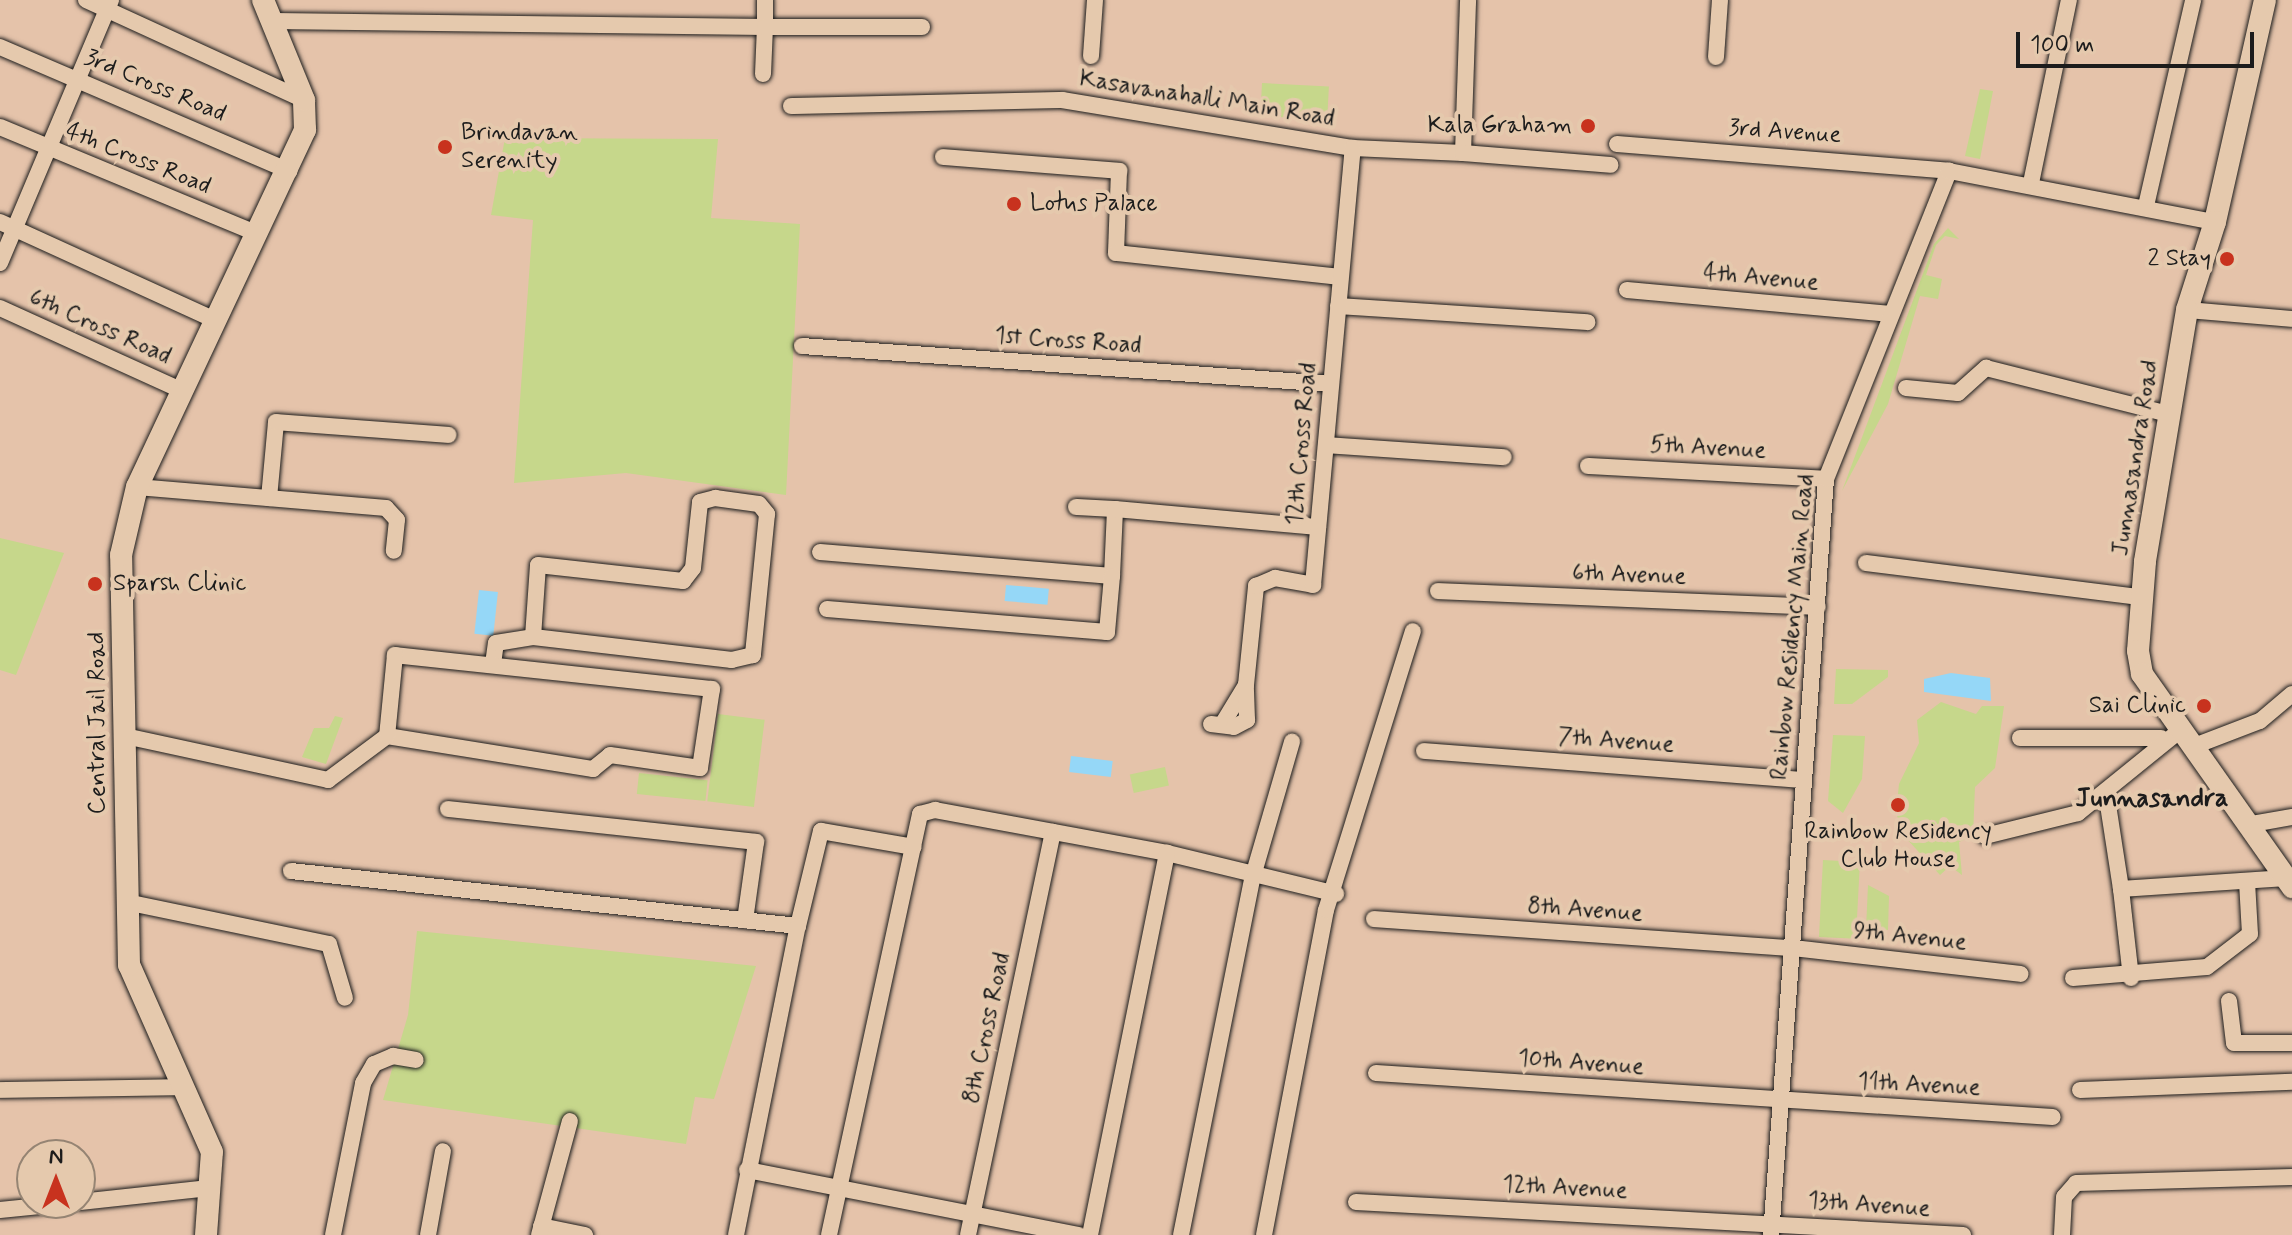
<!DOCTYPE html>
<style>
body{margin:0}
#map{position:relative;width:2292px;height:1235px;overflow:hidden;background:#e5c3aa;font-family:Mynerve,sans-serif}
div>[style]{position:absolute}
.green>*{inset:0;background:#c6d78b;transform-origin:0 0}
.water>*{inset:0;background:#95d7f7;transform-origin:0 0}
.roads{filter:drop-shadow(0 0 2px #1c1c1c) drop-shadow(0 0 2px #1c1c1c)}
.street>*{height:16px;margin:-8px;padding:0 8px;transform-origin:8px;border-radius:8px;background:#e5c9ad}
.secondary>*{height:22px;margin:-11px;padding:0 11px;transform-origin:11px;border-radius:11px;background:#e5c9ad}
.dots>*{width:22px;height:22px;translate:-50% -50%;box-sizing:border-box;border:4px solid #e5c9ad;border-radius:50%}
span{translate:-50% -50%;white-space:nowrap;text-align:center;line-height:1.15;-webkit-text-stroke:8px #e5c9ad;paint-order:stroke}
.street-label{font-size:24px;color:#1c1c1c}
.poi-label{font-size:24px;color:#1c1c1c}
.right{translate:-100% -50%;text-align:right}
.left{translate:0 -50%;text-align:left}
.neighbourhood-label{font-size:26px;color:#1c1c1c;font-weight:700}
.north{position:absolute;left:16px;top:1139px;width:80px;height:80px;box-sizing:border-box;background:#e5c9ad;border:2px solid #958473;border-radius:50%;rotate:0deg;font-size:22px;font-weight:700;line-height:32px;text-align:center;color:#1c1c1c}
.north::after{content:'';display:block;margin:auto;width:28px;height:36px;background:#c8321e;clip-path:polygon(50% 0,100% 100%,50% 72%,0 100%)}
.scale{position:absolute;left:2016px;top:32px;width:238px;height:36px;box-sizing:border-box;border:4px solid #1c1c1c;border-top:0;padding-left:10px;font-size:24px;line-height:28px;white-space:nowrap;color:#1c1c1c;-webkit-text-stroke:6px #e5c9ad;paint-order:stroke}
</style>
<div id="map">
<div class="green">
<div style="left:1262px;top:83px;width:67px;height:33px;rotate:3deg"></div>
<div style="clip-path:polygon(1980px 89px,1993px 91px,1980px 159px,1965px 156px)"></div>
<div style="clip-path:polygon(505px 138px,718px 139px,711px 218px,800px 224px,786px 495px,626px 473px,514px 483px,533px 220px,491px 215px)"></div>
<div style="clip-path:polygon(1948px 228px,1959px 239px,1945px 236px,1936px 245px,1926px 275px,1942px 279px,1938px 299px,1920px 296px,1888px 404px,1842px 491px,1934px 244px)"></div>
<div style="clip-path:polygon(0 538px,64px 553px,16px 675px,0 670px)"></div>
<div style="clip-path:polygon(1836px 669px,1888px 670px,1888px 677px,1852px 704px,1834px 704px)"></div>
<div style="clip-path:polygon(1941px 702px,1976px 714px,1982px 706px,2004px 706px,1995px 768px,1975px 787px,1973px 836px,1959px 842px,1962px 875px,1950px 866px,1940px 875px,1905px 837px,1896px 813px,1899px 784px,1919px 743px,1917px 720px)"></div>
<div style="left:718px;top:714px;width:47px;height:88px;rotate:7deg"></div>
<div style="clip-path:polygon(335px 716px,343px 718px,326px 764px,302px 757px,314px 728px,329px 728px)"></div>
<div style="clip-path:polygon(1833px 735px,1865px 736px,1862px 779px,1843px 813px,1828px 801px)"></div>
<div style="left:1165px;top:767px;width:19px;height:36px;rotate:78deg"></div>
<div style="left:639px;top:773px;width:69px;height:21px;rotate:6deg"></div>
<div style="left:1823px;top:860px;width:37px;height:77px;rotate:3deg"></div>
<div style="clip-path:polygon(1868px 885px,1889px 896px,1888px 930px,1866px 929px)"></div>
<div style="clip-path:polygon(417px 931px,756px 966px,714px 1099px,695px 1097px,686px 1144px,383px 1100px,408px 1015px)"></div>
</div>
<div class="water">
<div style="left:1006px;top:585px;width:43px;height:16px;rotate:5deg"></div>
<div style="left:479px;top:590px;width:19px;height:44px;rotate:6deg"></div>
<div style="clip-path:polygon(1951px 673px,1990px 678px,1991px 701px,1924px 692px,1924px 679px)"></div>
<div style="left:1071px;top:756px;width:42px;height:16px;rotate:7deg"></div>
</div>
<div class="roads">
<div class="street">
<div style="left:86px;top:0;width:240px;rotate:24.6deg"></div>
<div style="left:273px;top:21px;width:492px;rotate:0.7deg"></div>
<div style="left:765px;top:27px;width:27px;rotate:-90deg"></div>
<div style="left:0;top:47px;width:315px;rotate:23.2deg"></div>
<div style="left:1091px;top:56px;width:56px;rotate:-85.9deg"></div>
<div style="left:1716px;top:57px;width:57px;rotate:-86deg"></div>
<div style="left:763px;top:74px;width:47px;rotate:-87.6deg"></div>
<div style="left:765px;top:27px;width:157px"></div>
<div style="left:791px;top:106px;width:271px;rotate:-1.3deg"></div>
<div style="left:1062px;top:100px;width:295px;rotate:9.4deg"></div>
<div style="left:1353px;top:148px;width:110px;rotate:2.6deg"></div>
<div style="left:1463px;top:153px;width:153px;rotate:-88.1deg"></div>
<div style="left:0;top:127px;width:279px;rotate:22.5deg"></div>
<div style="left:1617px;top:144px;width:333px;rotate:4.6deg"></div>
<div style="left:1463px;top:153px;width:148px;rotate:4.6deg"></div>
<div style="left:943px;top:157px;width:177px;rotate:4.5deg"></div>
<div style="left:1119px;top:171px;width:82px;rotate:92.1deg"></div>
<div style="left:1116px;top:253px;width:225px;rotate:6.1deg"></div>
<div style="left:2031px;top:183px;width:187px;rotate:-78.3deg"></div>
<div style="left:2146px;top:206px;width:211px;rotate:-77.1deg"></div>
<div style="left:0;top:222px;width:239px;rotate:24.5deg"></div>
<div style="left:0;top:263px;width:285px;rotate:-67.1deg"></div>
<div style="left:1627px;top:290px;width:265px;rotate:5.2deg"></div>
<div style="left:1338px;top:306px;width:250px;rotate:3.7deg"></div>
<div style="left:0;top:308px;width:199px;rotate:24.4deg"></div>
<div style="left:2187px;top:310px;width:105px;rotate:4.9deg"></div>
<div style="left:802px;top:346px;width:530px;rotate:4.11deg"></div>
<div style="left:1906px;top:388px;width:52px;rotate:5.5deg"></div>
<div style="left:1958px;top:393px;width:38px;rotate:-42deg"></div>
<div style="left:1986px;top:368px;width:188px;rotate:14.2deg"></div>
<div style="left:1326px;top:445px;width:178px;rotate:3.9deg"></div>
<div style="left:1588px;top:466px;width:238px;rotate:3.1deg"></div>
<div style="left:137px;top:487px;width:250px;rotate:4.8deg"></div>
<div style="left:386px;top:508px;width:16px;rotate:47deg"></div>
<div style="left:397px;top:520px;width:31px;rotate:96deg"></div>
<div style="left:269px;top:498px;width:76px;rotate:-84.7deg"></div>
<div style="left:276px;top:422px;width:173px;rotate:4.3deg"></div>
<div style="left:715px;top:498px;width:44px;rotate:7.8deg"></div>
<div style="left:759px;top:504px;width:13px;rotate:51deg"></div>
<div style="left:767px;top:514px;width:142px;rotate:95.7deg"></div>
<div style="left:753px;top:655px;width:22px;rotate:167deg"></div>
<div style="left:732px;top:660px;width:200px;rotate:-173.4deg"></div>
<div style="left:533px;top:637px;width:72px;rotate:-86deg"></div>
<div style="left:538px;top:565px;width:146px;rotate:6.3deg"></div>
<div style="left:683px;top:581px;width:16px;rotate:-52deg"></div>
<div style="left:693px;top:568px;width:66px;rotate:-83.9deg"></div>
<div style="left:700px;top:502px;width:16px;rotate:-15deg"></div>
<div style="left:1076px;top:507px;width:39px;rotate:3deg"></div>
<div style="left:820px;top:552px;width:293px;rotate:4.7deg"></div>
<div style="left:1112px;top:576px;width:67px;rotate:-87.4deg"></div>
<div style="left:1115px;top:509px;width:204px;rotate:5.1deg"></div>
<div style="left:1866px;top:563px;width:276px;rotate:7.1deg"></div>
<div style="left:1438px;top:591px;width:380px;rotate:2.4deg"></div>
<div style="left:827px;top:609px;width:281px;rotate:4.7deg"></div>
<div style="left:1107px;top:632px;width:56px;rotate:-84.9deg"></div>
<div style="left:493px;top:664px;width:21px;rotate:-82deg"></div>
<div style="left:496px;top:643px;width:37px;rotate:-9deg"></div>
<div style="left:1223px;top:723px;width:44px;rotate:-58.8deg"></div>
<div style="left:1246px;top:685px;width:100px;rotate:-84.2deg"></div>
<div style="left:1256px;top:586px;width:21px;rotate:-23deg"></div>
<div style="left:1275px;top:578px;width:39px;rotate:10deg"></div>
<div style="left:1313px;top:585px;width:439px;rotate:-84.8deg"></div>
<div style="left:1211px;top:724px;width:23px;rotate:7deg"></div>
<div style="left:1234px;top:727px;width:15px;rotate:-28deg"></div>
<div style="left:1247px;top:720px;width:35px;rotate:-92deg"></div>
<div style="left:125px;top:736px;width:208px;rotate:12.2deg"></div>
<div style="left:328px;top:780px;width:74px;rotate:-36.7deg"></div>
<div style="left:387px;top:736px;width:209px;rotate:9.1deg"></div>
<div style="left:593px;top:769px;width:22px;rotate:-39deg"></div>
<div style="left:610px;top:755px;width:91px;rotate:8.2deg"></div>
<div style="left:700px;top:768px;width:80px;rotate:-81.4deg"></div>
<div style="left:712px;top:689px;width:319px;rotate:-173.9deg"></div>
<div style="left:395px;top:655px;width:81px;rotate:95.6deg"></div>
<div style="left:2020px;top:738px;width:141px"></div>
<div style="left:2197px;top:745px;width:67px;rotate:-20.9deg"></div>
<div style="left:2260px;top:721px;width:42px;rotate:-40.2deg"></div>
<div style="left:1424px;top:751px;width:381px;rotate:4.4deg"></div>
<div style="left:2106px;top:792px;width:98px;rotate:81.2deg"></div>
<div style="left:448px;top:809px;width:310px;rotate:6.1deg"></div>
<div style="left:756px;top:842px;width:79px;rotate:98deg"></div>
<div style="left:2252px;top:824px;width:41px;rotate:-9.9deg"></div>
<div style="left:1985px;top:836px;width:96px;rotate:-13.9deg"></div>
<div style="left:2078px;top:813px;width:135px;rotate:-39deg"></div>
<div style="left:291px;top:871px;width:510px;rotate:6.19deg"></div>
<div style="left:798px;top:926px;width:98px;rotate:-76.4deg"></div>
<div style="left:821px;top:831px;width:94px;rotate:9.8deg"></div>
<div style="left:126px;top:902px;width:207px;rotate:11.7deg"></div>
<div style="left:329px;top:944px;width:56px;rotate:73.5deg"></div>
<div style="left:1374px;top:919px;width:420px;rotate:4deg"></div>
<div style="left:1793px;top:948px;width:229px;rotate:6.5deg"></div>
<div style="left:2073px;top:978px;width:134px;rotate:-4.7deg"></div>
<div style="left:2207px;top:967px;width:54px;rotate:-37.5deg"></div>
<div style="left:2250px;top:934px;width:52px;rotate:-93.3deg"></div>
<div style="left:2131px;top:978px;width:90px;rotate:-96.4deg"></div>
<div style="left:2121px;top:889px;width:165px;rotate:-3.8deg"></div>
<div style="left:2229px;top:1001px;width:42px;rotate:83.2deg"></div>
<div style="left:2234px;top:1043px;width:58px"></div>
<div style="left:1376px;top:1073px;width:678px;rotate:3.72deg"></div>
<div style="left:0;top:1090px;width:182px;rotate:-0.9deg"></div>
<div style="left:2080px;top:1090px;width:212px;rotate:-2.2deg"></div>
<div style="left:747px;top:1170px;width:338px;rotate:11.1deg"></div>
<div style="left:80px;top:1202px;width:130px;rotate:-6.2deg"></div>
<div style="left:1356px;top:1202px;width:608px;rotate:3.11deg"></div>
<div style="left:0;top:1210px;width:70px;rotate:-5.7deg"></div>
<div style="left:541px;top:1226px;width:45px;rotate:11.6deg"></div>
<div style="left:333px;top:1235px;width:155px;rotate:-78.8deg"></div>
<div style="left:363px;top:1083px;width:22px;rotate:-60deg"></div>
<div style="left:374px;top:1064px;width:21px;rotate:-23deg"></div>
<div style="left:393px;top:1056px;width:23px;rotate:10deg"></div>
<div style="left:428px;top:1235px;width:85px;rotate:-79.9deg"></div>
<div style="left:539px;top:1235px;width:118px;rotate:-74.8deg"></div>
<div style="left:736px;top:1235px;width:315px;rotate:-78.7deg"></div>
<div style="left:829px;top:1235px;width:431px;rotate:-77.8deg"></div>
<div style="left:920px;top:814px;width:16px;rotate:-15deg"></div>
<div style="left:935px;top:810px;width:236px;rotate:10.5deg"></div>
<div style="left:1167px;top:853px;width:174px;rotate:13.6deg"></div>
<div style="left:968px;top:1235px;width:412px;rotate:-78.1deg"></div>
<div style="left:1090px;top:1235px;width:390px;rotate:-78.6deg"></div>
<div style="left:1181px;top:1235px;width:366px;rotate:-78.7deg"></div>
<div style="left:1253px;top:876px;width:140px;rotate:-73.8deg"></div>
<div style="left:1264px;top:1235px;width:331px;rotate:-79.2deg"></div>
<div style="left:1326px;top:910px;width:292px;rotate:-72.7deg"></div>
<div style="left:1771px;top:1235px;width:758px;rotate:-85.84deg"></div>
<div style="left:1826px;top:479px;width:332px;rotate:-68.2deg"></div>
<div style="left:1949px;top:171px;width:271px;rotate:10.9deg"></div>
<div style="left:2062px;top:1235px;width:38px;rotate:-87deg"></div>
<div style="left:2064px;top:1197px;width:18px;rotate:-49deg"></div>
<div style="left:2076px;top:1183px;width:216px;rotate:-1.6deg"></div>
</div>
<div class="secondary">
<div style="left:2265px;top:0;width:228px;rotate:102.7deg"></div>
<div style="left:2215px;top:222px;width:92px;rotate:107.7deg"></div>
<div style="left:2187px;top:310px;width:255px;rotate:99.5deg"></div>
<div style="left:2145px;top:562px;width:89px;rotate:94.5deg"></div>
<div style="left:2138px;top:651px;width:23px;rotate:80deg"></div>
<div style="left:2142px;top:674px;width:261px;rotate:54.8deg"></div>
<div style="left:206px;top:1235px;width:83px;rotate:-85.9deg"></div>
<div style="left:212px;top:1152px;width:205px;rotate:-113.9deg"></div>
<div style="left:129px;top:965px;width:410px;rotate:-91.1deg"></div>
<div style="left:121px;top:555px;width:70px;rotate:-76.8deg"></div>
<div style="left:137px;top:487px;width:395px;rotate:-64.8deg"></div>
<div style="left:305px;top:130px;width:30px;rotate:-92deg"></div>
<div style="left:304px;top:100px;width:108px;rotate:-112.3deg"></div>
</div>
</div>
<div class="dots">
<div style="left:1588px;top:126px;background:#c8321e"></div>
<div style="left:445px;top:147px;background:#c8321e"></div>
<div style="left:1014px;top:204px;background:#c8321e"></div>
<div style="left:2227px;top:259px;background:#c8321e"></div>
<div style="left:95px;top:584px;background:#c8321e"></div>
<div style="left:2204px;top:706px;background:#c8321e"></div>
<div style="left:1898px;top:805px;background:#c8321e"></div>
</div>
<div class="street-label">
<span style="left:155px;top:86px;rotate:23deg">3rd Cross Road</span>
<span style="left:1207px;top:99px;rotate:9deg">Kasavanahalli Main Road</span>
<span style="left:1785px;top:132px;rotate:4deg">3rd Avenue</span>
<span style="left:138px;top:159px;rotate:22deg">4th Cross Road</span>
<span style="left:1761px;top:278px;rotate:5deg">4th Avenue</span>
<span style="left:100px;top:327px;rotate:24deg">6th Cross Road</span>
<span style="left:1068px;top:341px;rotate:4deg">1st Cross Road</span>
<span style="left:1302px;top:444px;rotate:-85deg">12th Cross Road</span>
<span style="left:1708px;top:448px;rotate:3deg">5th Avenue</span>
<span style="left:2136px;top:458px;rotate:-81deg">Junnasandra Road</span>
<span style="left:1629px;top:575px;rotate:2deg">6th Avenue</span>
<span style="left:1793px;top:627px;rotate:-85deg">Rainbow Residency Main Road</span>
<span style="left:98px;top:723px;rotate:-90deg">Central Jail Road</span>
<span style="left:1616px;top:741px;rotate:4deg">7th Avenue</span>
<span style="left:1585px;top:910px;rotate:4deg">8th Avenue</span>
<span style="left:1910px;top:937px;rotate:6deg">9th Avenue</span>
<span style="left:987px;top:1028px;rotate:-78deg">8th Cross Road</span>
<span style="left:1581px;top:1063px;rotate:4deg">10th Avenue</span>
<span style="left:1919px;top:1085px;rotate:3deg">11th Avenue</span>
<span style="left:1565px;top:1188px;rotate:3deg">12th Avenue</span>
<span style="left:1869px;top:1205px;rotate:4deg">13th Avenue</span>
</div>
<div class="poi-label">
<span class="right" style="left:1572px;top:126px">Kala Graham</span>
<span class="left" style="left:461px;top:147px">Brindavan<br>Serenity</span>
<span class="left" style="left:1030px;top:204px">Lotus Palace</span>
<span class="right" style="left:2211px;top:259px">2 Stay</span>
<span class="left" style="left:113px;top:584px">Sparsh Clinic</span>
<span class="right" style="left:2186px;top:706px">Sai Clinic</span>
<span style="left:1898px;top:846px">Rainbow Residency<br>Club House</span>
</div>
<div class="neighbourhood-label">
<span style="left:2152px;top:800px">Junnasandra</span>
</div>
<div class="north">N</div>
<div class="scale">100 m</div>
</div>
